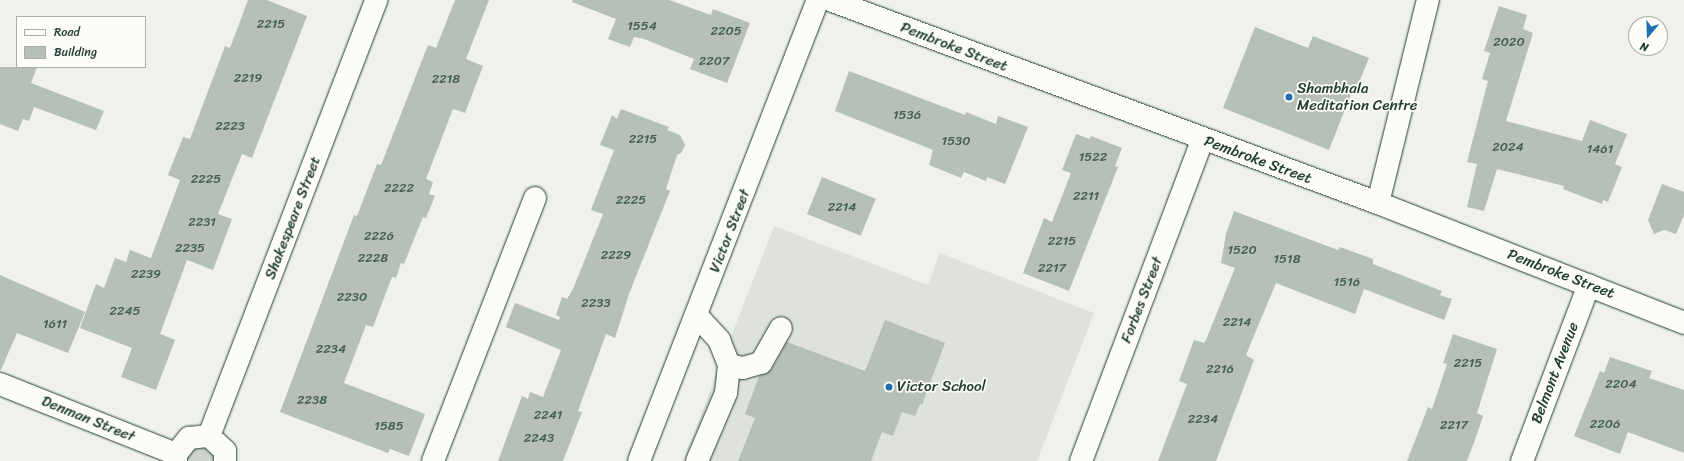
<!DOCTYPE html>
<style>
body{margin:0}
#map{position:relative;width:1684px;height:461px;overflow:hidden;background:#f0f1eb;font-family:Sriracha,sans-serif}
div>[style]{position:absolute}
.built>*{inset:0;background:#dfe2dc}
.green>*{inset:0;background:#cdd3cd}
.building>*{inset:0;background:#b6bfb8;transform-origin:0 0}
.roads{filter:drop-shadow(0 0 1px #1f3d34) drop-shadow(0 0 1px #1f3d34)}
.minor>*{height:22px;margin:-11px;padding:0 11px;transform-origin:11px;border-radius:11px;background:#fdfcf7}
.dots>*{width:11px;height:11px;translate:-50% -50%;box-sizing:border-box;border:2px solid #fdfcf7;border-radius:50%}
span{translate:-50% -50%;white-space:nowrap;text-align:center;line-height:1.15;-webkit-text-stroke:3.5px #fdfcf7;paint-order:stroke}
.number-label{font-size:13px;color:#455e55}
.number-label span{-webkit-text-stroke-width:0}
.street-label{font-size:15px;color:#1f3d34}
.poi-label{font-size:15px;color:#1f3d34}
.left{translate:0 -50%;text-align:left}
.legend{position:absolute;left:16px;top:16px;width:130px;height:52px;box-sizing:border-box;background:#fdfcf7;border:1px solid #a4b0a9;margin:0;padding:5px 7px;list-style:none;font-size:12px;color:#1f3d34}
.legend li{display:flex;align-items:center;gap:8px;height:20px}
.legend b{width:20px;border:1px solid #a4b0a9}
.north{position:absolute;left:1628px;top:16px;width:40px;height:40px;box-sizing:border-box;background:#fdfcf7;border:1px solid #a4b0a9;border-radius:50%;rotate:199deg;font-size:11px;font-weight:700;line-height:16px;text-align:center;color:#1f3d34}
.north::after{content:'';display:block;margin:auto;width:14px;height:18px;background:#1f6fb2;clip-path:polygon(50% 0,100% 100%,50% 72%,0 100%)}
</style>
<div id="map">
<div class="built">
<div style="clip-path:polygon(774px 226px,928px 285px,940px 253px,1094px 313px,1037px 461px,683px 461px)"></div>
</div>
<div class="green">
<div style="clip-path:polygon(201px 445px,210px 449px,217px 461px,185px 461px,191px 449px)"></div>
</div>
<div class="building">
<div style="clip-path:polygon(248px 0,267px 0,307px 16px,252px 158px,242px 154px,218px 214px,232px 219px,213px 270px,187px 260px,160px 334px,175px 340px,156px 390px,121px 377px,132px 348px,80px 328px,96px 284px,104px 288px,115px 258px,126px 262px,130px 250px,151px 258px,180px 180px,168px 175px,183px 137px,190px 139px,225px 46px,230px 48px)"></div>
<div style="clip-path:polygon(455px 0,489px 0,466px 59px,483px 66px,465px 113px,453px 109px,426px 179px,433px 182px,429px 194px,435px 196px,426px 218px,423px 217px,404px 264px,401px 263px,396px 278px,392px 277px,373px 327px,366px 325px,344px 383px,425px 414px,409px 456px,390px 449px,388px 453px,280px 412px,354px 215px,357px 216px,377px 164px,381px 165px,428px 45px,436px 48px)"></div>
<div style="clip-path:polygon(573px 0,669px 0,711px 15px,713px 9px,750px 23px,727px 83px,690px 69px,694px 59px,644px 39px,634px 37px,630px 47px,608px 39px,616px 19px,572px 2px)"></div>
<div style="clip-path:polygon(1499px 6px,1527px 15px,1523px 29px,1533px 33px,1506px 121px,1582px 141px,1590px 120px,1627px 134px,1615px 164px,1622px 167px,1608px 202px,1603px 200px,1602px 204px,1563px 189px,1564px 186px,1497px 169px,1484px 211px,1467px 207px,1477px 164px,1467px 162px,1488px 81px,1482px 79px,1490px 53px,1484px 51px)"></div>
<div style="clip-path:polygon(1255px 27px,1308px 48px,1313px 36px,1369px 58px,1358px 85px,1355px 84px,1329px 150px,1223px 108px)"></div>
<div style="clip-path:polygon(0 67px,37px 67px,31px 83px,104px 111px,96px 130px,34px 107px,29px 121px,23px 119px,18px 131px,0 124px)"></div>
<div style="clip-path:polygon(849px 71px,965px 115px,966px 112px,996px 124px,998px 116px,1028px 127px,1005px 184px,987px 177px,986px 181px,964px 172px,961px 178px,929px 165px,933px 150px,835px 111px)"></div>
<div style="clip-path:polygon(621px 109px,669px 127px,667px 130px,680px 135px,685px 145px,681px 153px,677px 155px,666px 189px,670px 191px,629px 294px,615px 338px,606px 334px,578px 411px,582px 412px,563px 461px,498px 461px,522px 396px,528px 399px,530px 392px,543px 397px,561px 350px,506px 327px,515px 303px,559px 320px,560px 317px,556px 315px,562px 297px,567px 299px,573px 289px,603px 214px,591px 210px,614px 150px,600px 145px,612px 115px,617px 119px)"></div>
<div style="clip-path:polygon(1076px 134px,1090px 139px,1091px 136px,1122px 148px,1115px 166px,1118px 167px,1069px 291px,1023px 273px,1044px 218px,1052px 222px,1071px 173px,1062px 170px)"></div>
<div style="left:822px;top:177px;width:58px;height:40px;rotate:22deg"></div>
<div style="clip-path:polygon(1662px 184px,1684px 192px,1684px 215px,1676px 234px,1664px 230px,1654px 234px,1648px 220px)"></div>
<div style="clip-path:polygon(1234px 211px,1338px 250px,1340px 247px,1373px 259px,1373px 264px,1442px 291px,1440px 295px,1452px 299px,1444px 320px,1364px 289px,1355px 314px,1276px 283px,1246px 355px,1254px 360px,1216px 461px,1158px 461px,1187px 384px,1179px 381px,1194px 340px,1204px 343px,1206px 340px,1235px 268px,1221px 263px,1226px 234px)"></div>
<div style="clip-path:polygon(0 275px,85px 312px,68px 353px,17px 333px,0 372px)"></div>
<div style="clip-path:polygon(885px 320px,945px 343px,922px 405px,920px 404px,915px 416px,902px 412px,893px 436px,882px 432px,871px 461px,738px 461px,755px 418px,745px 414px,759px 376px,772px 369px,787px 342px,865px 371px)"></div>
<div style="clip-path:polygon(1453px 334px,1497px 349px,1477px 413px,1483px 416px,1476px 437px,1467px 461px,1407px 461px,1428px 407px,1432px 409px,1447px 364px,1443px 363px)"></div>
<div style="clip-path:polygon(1610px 357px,1652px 371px,1649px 378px,1684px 390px,1684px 453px,1628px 432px,1620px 454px,1574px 436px,1600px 371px,1604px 373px)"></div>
</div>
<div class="roads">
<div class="minor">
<div style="left:830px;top:0;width:584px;rotate:20.33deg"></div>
<div style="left:1378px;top:203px;width:329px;rotate:21.4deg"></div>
<div style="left:1378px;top:203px;width:209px;rotate:-76.2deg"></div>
<div style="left:697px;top:316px;width:33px;rotate:47deg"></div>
<div style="left:719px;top:340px;width:27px;rotate:68deg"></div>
<div style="left:729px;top:365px;width:28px;rotate:96deg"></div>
<div style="left:726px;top:393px;width:74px;rotate:113.1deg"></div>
<div style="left:729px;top:365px;width:14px;rotate:12deg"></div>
<div style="left:743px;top:368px;width:19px;rotate:-16deg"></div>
<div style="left:761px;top:363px;width:40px;rotate:-60.3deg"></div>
<div style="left:0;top:384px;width:189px;rotate:21.7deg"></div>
<div style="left:209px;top:436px;width:467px;rotate:-69deg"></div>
<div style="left:176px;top:461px;width:7px;rotate:-90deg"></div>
<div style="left:176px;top:454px;width:21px;rotate:-51deg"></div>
<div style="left:189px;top:438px;width:20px;rotate:-6deg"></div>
<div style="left:209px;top:436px;width:22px;rotate:43deg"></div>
<div style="left:225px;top:451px;width:10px;rotate:90deg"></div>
<div style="left:433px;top:461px;width:282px;rotate:-68.8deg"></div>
<div style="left:639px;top:461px;width:495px;rotate:-68.8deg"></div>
<div style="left:1081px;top:461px;width:343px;rotate:-69.3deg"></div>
<div style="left:1522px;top:461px;width:188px;rotate:-69.2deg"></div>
</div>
</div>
<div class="dots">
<div style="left:1289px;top:97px;background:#1f6fb2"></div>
<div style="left:889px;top:387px;background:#1f6fb2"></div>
</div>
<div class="number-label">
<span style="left:271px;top:24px">2215</span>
<span style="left:642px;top:26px">1554</span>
<span style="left:726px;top:31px">2205</span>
<span style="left:1509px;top:42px">2020</span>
<span style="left:714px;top:61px">2207</span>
<span style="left:248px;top:78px">2219</span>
<span style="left:446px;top:79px">2218</span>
<span style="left:907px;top:115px">1536</span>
<span style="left:230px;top:126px">2223</span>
<span style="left:643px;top:139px">2215</span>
<span style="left:956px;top:141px">1530</span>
<span style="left:1508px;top:147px">2024</span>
<span style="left:1600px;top:149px">1461</span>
<span style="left:1093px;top:157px">1522</span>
<span style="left:206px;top:179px">2225</span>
<span style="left:399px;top:188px">2222</span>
<span style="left:1086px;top:196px">2211</span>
<span style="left:631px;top:200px">2225</span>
<span style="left:842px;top:207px">2214</span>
<span style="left:202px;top:222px">2231</span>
<span style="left:379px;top:236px">2226</span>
<span style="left:1062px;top:241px">2215</span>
<span style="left:190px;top:248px">2235</span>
<span style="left:1242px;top:250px">1520</span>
<span style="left:616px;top:255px">2229</span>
<span style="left:373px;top:258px">2228</span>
<span style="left:1287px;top:259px">1518</span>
<span style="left:1052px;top:268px">2217</span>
<span style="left:146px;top:274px">2239</span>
<span style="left:1347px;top:282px">1516</span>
<span style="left:352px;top:297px">2230</span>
<span style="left:596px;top:303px">2233</span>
<span style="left:125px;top:311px">2245</span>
<span style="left:1237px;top:322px">2214</span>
<span style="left:55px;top:324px">1611</span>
<span style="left:331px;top:349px">2234</span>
<span style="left:1468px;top:363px">2215</span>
<span style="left:1220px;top:369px">2216</span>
<span style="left:1621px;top:384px">2204</span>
<span style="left:312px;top:400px">2238</span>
<span style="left:548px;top:415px">2241</span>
<span style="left:1203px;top:419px">2234</span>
<span style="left:1605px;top:424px">2206</span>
<span style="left:1454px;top:425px">2217</span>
<span style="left:389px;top:426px">1585</span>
<span style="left:539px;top:438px">2243</span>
</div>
<div class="street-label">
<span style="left:954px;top:47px;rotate:21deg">Pembroke Street</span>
<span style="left:1258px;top:160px;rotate:20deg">Pembroke Street</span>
<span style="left:293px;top:218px;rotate:-69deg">Shakespeare Street</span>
<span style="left:730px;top:231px;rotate:-69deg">Victor Street</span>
<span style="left:1561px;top:274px;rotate:21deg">Pembroke Street</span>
<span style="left:1142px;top:300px;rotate:-69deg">Forbes Street</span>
<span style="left:1555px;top:373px;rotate:-69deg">Belmont Avenue</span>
<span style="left:88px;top:419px;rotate:22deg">Denman Street</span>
</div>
<div class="poi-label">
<span class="left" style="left:1297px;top:97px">Shambhala<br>Meditation Centre</span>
<span class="left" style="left:897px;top:387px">Victor School</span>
</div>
<ul class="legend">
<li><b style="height:5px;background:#fdfcf7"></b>Road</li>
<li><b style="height:11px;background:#b6bfb8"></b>Building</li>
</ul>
<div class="north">N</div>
</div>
